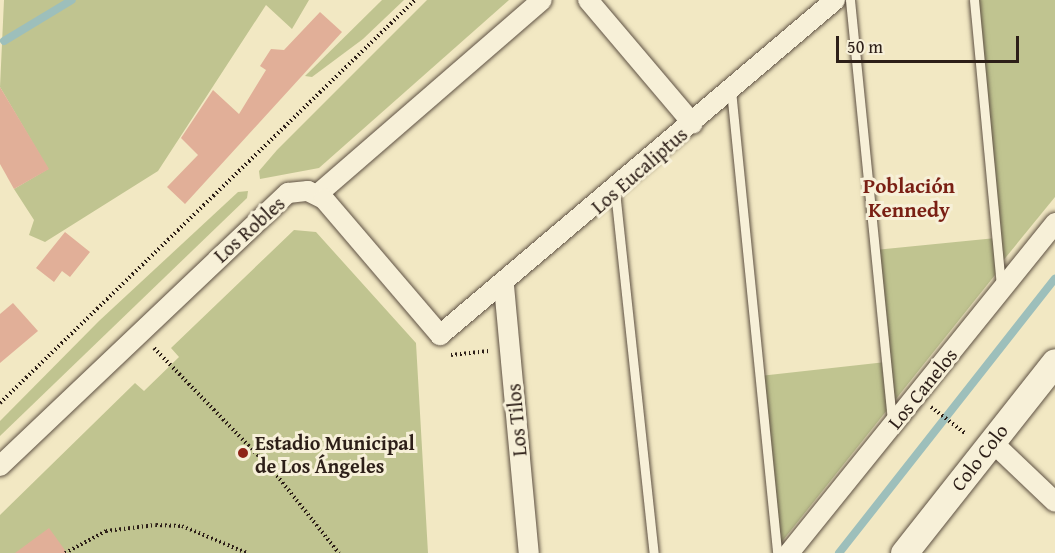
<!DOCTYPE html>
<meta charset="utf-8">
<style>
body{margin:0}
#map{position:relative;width:1055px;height:553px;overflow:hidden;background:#f2e8c3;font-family:"Gentium Book Plus",serif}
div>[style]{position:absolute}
.green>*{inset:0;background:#c0c490}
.stream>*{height:8px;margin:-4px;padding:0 4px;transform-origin:4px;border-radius:4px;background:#9dbfbb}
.building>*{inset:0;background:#e1af98}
.path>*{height:4px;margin-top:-2px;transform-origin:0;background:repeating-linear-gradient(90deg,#2d1f18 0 1.5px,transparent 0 4.5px)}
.roads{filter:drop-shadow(0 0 2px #5e5143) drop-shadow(0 0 2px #5e5143)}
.service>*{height:9px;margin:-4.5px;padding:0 4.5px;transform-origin:4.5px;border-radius:4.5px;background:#f7f0d8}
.minor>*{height:20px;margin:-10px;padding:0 10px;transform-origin:10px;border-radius:10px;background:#f7f0d8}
.secondary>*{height:27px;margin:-13.5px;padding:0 13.5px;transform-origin:13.5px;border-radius:13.5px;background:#f7f0d8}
.dots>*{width:16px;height:16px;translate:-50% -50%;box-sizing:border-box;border:3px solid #f7f0d8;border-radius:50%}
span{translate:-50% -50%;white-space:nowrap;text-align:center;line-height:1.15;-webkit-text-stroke:6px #f7f0d8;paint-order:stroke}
.street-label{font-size:20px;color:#2d1f18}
.poi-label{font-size:20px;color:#2d1f18;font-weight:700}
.left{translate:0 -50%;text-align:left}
.neighbourhood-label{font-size:21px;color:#7a1f14;font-weight:700}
.scale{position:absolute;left:836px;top:36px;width:183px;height:27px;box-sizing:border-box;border:3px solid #2d1f18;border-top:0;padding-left:8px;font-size:18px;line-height:21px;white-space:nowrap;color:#2d1f18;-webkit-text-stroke:4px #f7f0d8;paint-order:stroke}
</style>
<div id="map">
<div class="green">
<div style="clip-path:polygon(4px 0,309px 0,292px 29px,266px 5px,158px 171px,45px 242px,29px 235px,34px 220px,14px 189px,48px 169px,0 87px)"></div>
<div style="clip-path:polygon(382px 0,404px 0,363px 39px,312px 77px,305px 76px)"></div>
<div style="clip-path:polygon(427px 0,509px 0,319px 168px,260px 179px,259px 171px,277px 150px)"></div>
<div style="clip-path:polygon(977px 0,1055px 0,1055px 197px,1002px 262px)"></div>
<div style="clip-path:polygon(248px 191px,247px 198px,0 436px,0 421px,99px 321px,238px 192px)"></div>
<div style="clip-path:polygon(294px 230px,316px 232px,416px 343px,428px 553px,0 553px,0 515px,135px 383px,144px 391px,179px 357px,171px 348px)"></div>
<div style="clip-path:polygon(996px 238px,999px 270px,776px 549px,760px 376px,886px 362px,875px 250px)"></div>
</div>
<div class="stream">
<div style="left:4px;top:41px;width:79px;rotate:-31.1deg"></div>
<div style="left:839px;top:553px;width:349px;rotate:-51.8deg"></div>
</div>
<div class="building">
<div style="clip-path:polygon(320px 12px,342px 32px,185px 204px,167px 187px,198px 155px,181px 138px,213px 90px,239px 114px,266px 70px,260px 66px,271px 49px,284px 50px)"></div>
<div style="clip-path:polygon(0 87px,49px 169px,14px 189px,0 164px)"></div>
<div style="clip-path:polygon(65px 232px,90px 252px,70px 277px,62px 271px,54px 282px,36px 268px)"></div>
<div style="clip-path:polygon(13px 303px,38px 331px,0 363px,0 314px)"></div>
<div style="clip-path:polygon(49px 528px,67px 553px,15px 553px)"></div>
</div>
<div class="path">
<div style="left:154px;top:348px;width:173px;rotate:45.9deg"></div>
<div style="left:274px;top:472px;width:104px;rotate:51.3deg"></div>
<div style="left:451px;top:355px;width:38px;rotate:-6deg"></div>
<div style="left:0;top:403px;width:578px;rotate:-44.16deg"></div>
<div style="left:931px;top:407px;width:44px;rotate:37.6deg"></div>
<div style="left:65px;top:553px;width:47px;rotate:-28.2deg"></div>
<div style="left:106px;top:531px;width:50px;rotate:-6.8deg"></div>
<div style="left:156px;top:525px;width:26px;rotate:2deg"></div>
<div style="left:182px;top:526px;width:70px;rotate:22.6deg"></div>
</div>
<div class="roads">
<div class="service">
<div style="left:850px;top:0;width:424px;rotate:84.3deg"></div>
<div style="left:974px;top:0;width:288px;rotate:84.6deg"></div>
<div style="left:731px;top:90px;width:465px;rotate:84.3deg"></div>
<div style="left:615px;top:191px;width:364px;rotate:83.9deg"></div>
</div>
<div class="minor">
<div style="left:588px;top:0;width:162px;rotate:49.7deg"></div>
<div style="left:318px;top:194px;width:296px;rotate:-40.9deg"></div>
<div style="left:504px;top:286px;width:268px;rotate:84.7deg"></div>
<div style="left:991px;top:441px;width:88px;rotate:43.6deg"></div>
<div style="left:0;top:466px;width:397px;rotate:-43.5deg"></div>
<div style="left:288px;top:193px;width:20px;rotate:-6deg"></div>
<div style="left:308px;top:191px;width:18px;rotate:27deg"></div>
<div style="left:324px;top:199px;width:179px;rotate:49.5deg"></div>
<div style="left:440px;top:335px;width:518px;rotate:-40.3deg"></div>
<div style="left:789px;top:553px;width:424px;rotate:-51.1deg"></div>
</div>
<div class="secondary">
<div style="left:904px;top:553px;width:243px;rotate:-51.7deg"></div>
</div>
</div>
<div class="dots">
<div style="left:243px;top:453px;background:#8f2418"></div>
</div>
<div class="street-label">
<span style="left:639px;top:170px;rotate:-41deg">Los Eucaliptus</span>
<span style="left:249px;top:229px;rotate:-42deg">Los Robles</span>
<span style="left:922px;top:388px;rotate:-51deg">Los Canelos</span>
<span style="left:516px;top:420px;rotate:-95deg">Los Tilos</span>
<span style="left:979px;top:457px;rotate:-52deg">Colo Colo</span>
</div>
<div class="poi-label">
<span class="left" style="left:255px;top:454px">Estadio Municipal<br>de Los Ángeles</span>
</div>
<div class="neighbourhood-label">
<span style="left:909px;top:198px">Población<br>Kennedy</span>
</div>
<div class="scale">50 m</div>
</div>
